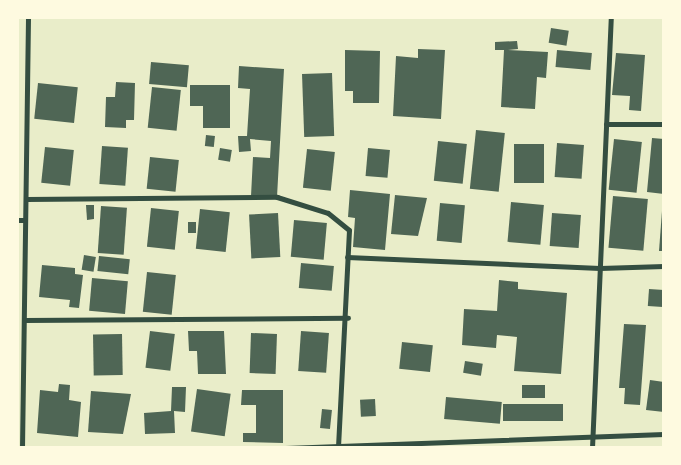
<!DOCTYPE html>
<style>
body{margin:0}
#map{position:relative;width:681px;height:465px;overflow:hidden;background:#e9edc9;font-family:"Work Sans",sans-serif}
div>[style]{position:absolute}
.building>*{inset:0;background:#4f6655;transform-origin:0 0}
.minor>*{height:5px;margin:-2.5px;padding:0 2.5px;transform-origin:2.5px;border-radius:2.5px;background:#344e41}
span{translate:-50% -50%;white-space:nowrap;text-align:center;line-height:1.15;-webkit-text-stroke:5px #fefae0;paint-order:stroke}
.frame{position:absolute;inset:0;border:19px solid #fefae0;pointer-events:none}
</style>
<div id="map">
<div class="building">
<div style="left:551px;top:28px;width:18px;height:15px;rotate:9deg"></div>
<div style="clip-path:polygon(517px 41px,518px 49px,508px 50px,548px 52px,546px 78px,537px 77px,535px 109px,501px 107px,504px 50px,495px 50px,495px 42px)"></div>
<div style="clip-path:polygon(418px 49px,445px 50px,441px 119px,393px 116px,396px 56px,418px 58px)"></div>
<div style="clip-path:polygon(345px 50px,380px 51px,379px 103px,353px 103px,353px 91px,345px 91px)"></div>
<div style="left:557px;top:50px;width:35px;height:17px;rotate:5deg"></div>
<div style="clip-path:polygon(616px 53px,645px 55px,641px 111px,629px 110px,630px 96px,612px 95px)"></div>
<div style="left:151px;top:62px;width:38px;height:22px;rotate:5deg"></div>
<div style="clip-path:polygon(239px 66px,284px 69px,277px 197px,251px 196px,253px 157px,270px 158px,271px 141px,250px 139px,251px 151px,239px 152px,238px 136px,247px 136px,250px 89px,238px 88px)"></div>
<div style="left:332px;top:73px;width:63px;height:30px;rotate:88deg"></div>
<div style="clip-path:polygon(116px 82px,135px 83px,134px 120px,126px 120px,126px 128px,105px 127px,106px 97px,115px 97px)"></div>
<div style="left:38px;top:83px;width:40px;height:36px;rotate:6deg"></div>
<div style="clip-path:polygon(190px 85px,230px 85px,230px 128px,203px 128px,203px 106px,190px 106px)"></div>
<div style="left:152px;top:87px;width:29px;height:41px;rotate:6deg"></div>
<div style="left:476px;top:130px;width:29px;height:59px;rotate:6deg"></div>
<div style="left:206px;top:135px;width:9px;height:11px;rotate:6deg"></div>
<div style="clip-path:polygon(652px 138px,664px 139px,664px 194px,647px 192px)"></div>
<div style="left:614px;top:139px;width:28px;height:51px;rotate:6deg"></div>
<div style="left:438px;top:141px;width:29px;height:40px;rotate:6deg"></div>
<div style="left:557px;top:143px;width:27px;height:34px;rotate:4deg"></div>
<div style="left:514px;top:144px;width:30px;height:39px"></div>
<div style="left:102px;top:146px;width:26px;height:38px;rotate:4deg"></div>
<div style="left:45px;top:147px;width:29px;height:36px;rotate:6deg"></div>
<div style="left:220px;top:148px;width:12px;height:12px;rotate:9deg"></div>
<div style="left:368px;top:148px;width:22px;height:28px;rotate:5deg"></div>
<div style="left:307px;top:149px;width:28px;height:39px;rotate:6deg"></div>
<div style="left:150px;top:157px;width:29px;height:32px;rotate:6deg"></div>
<div style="clip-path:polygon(350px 190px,390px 194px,385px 250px,353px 247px,355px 218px,348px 217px)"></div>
<div style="clip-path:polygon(395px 195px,427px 198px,418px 236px,391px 234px)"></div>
<div style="left:613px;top:196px;width:35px;height:52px;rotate:5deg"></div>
<div style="left:511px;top:202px;width:33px;height:40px;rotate:5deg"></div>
<div style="left:440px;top:203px;width:25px;height:38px;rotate:5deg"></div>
<div style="clip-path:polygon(86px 205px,94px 205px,94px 219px,87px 220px)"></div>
<div style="left:101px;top:206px;width:26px;height:47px;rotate:4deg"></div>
<div style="left:151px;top:208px;width:28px;height:39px;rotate:6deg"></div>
<div style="left:200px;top:209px;width:30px;height:40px;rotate:6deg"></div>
<div style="clip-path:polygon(662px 211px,664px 211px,664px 251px,659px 251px)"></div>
<div style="left:278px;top:213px;width:44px;height:29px;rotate:87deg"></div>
<div style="left:552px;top:213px;width:29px;height:33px;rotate:4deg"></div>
<div style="left:294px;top:220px;width:33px;height:37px;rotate:5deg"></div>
<div style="left:188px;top:222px;width:8px;height:11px"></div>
<div style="left:84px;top:255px;width:12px;height:15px;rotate:9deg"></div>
<div style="left:99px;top:256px;width:31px;height:15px;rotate:6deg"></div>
<div style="left:301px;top:263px;width:33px;height:25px;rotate:5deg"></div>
<div style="clip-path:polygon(42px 265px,75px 268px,75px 274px,83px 275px,79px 308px,69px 307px,70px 300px,39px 297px)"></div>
<div style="left:147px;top:272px;width:29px;height:40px;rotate:6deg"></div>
<div style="left:92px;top:278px;width:36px;height:33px;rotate:5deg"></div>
<div style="clip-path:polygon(499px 280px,518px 282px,518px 289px,567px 293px,561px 374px,514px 371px,517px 337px,497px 335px,496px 348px,462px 345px,464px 309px,497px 311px)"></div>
<div style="left:649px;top:289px;width:15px;height:17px;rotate:4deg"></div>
<div style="clip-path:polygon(624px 324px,646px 325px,640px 405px,624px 404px,625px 388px,619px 388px)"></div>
<div style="left:150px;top:331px;width:25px;height:37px;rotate:7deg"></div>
<div style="clip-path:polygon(188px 331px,224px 331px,226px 374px,198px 374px,197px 351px,189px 351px)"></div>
<div style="left:301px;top:331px;width:28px;height:40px;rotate:4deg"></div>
<div style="left:251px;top:333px;width:26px;height:40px;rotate:2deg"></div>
<div style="left:122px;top:334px;width:41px;height:29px;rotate:89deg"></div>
<div style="left:402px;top:342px;width:31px;height:27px;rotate:6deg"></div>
<div style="left:465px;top:361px;width:18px;height:12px;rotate:9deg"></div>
<div style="clip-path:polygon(650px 380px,664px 382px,664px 412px,646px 410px)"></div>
<div style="clip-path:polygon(59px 384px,70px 385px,69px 400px,81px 402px,78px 437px,37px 433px,40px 390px,58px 392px)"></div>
<div style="left:545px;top:385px;width:13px;height:23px;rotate:90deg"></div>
<div style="clip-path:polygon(172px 387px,186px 387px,185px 412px,174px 411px,175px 433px,145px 434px,144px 413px,171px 411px)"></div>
<div style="left:197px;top:389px;width:34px;height:43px;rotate:8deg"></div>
<div style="clip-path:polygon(242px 390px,283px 390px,283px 443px,243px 442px,243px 433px,256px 433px,256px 405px,241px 405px)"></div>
<div style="clip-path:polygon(91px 391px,131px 394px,123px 434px,88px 432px)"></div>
<div style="left:446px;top:397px;width:56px;height:22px;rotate:5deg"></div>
<div style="left:375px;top:399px;width:17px;height:15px;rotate:87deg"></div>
<div style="left:503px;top:404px;width:60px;height:17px"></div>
<div style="left:322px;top:409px;width:10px;height:19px;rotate:6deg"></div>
</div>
<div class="minor">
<div style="left:606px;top:124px;width:58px"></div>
<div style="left:26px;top:199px;width:251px;rotate:-0.5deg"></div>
<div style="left:277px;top:197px;width:53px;rotate:17.4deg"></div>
<div style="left:328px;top:213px;width:27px;rotate:39deg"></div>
<div style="left:349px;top:230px;width:218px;rotate:92.9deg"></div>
<div style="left:18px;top:220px;width:7px"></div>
<div style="left:347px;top:257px;width:253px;rotate:2.5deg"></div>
<div style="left:600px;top:268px;width:64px;rotate:-1.8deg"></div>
<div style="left:24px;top:320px;width:324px;rotate:-0.4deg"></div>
<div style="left:22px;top:448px;width:430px;rotate:-89.2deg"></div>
<div style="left:285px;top:448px;width:379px;rotate:-2.1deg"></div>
<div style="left:592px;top:448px;width:430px;rotate:-87.5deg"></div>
</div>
<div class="frame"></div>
</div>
